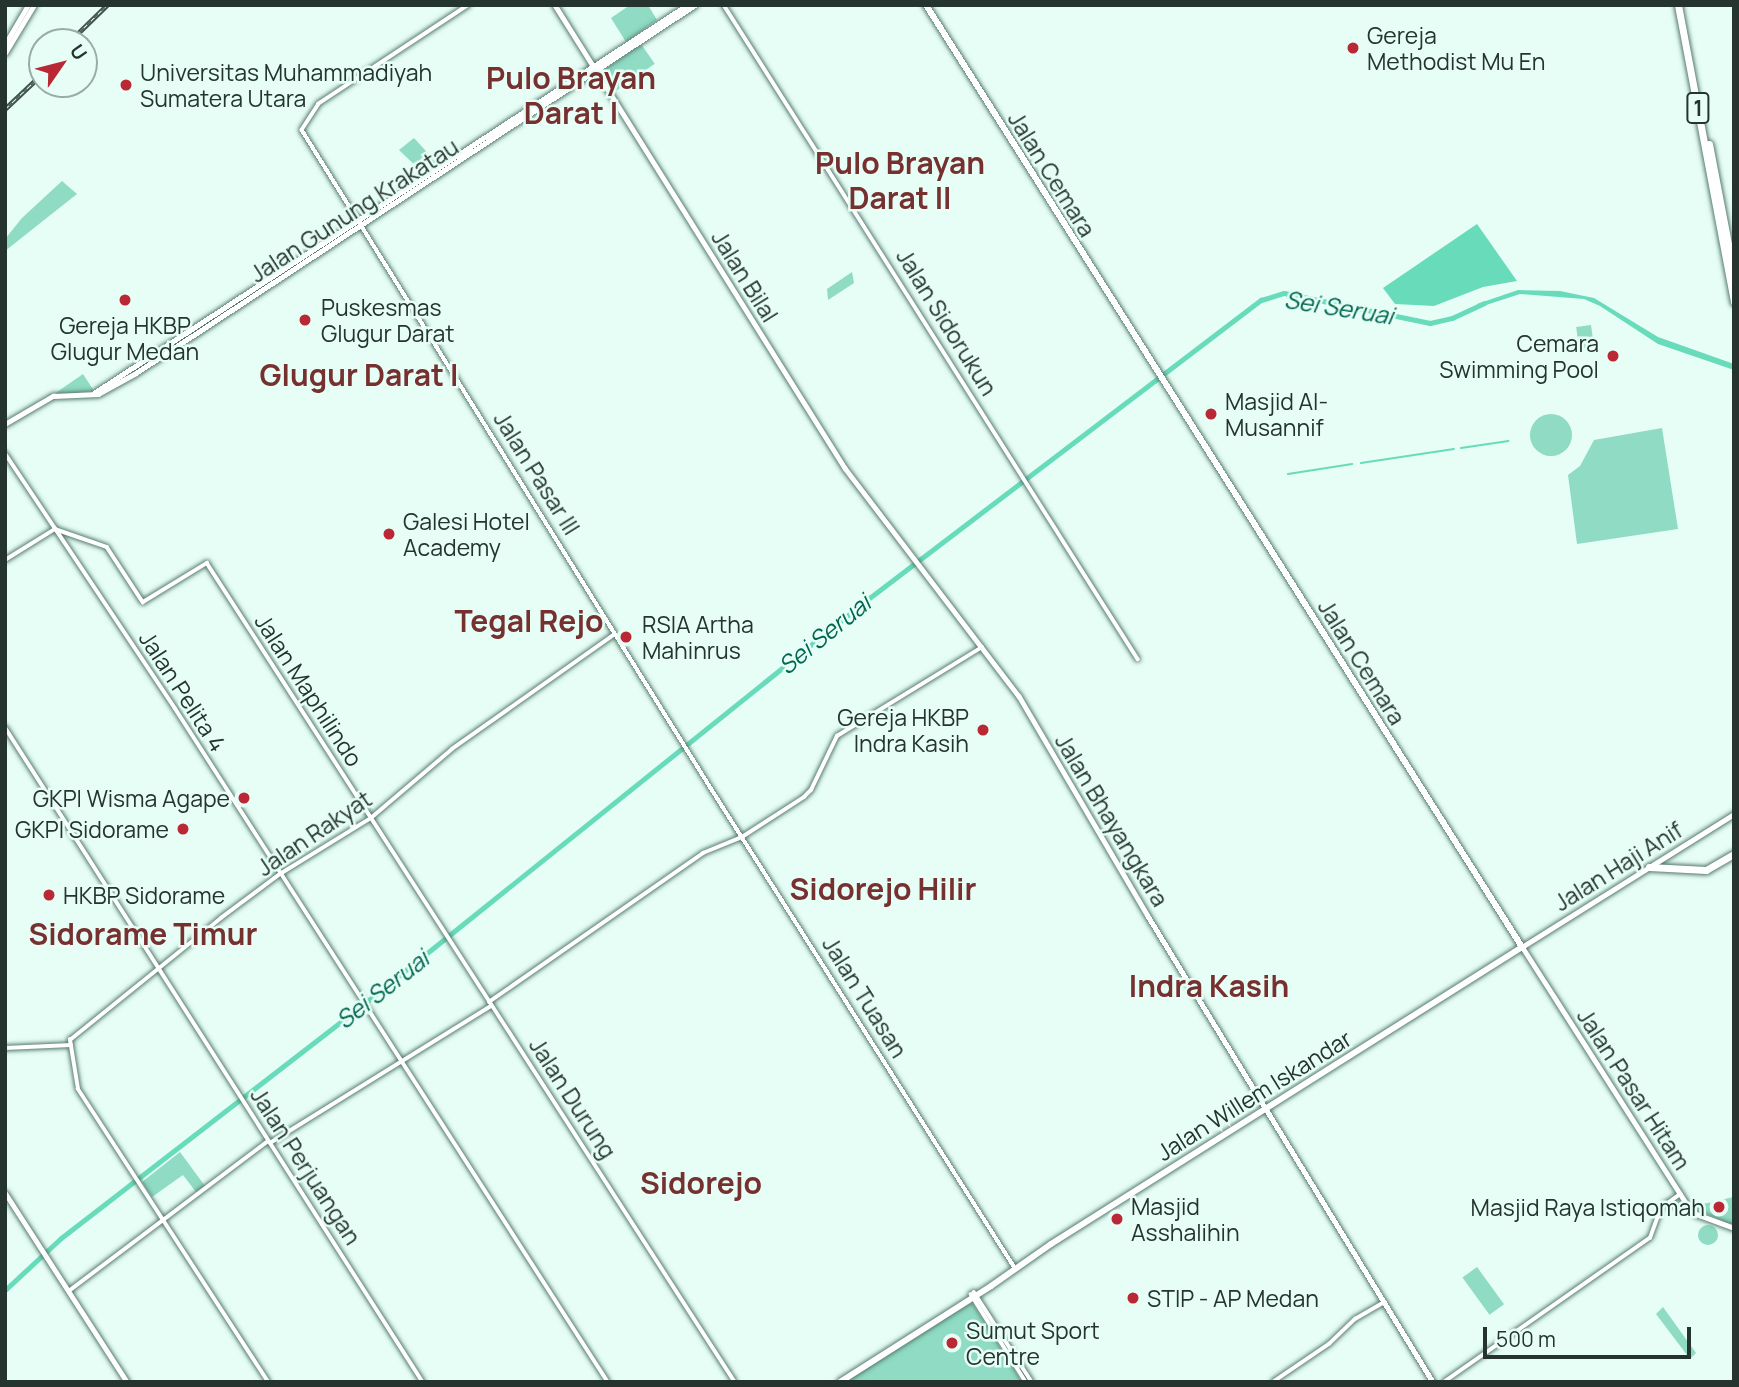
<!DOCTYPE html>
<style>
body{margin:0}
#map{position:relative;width:1739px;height:1387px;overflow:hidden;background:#e6fef5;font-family:Manrope,sans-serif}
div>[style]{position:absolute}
.green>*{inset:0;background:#8fdbc3;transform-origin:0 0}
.round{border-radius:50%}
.water>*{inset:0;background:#68dbbb}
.stream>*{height:2px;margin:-1px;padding:0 1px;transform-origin:1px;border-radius:1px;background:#68dbbb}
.river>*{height:5px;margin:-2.5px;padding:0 2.5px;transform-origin:2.5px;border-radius:2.5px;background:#68dbbb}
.roads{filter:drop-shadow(0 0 2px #577b6f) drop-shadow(0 0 2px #577b6f)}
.tertiary>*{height:3.5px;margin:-1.75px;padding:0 1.75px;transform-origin:1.75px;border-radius:1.75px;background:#fff}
.secondary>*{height:4.5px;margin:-2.25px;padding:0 2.25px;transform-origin:2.25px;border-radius:2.25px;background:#fff}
.primary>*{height:5px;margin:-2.5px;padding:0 2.5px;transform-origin:2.5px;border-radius:2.5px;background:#fff}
.trunk>*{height:6px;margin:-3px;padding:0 3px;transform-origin:3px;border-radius:3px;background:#fff}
.motorway>*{height:7px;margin:-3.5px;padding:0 3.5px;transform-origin:3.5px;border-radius:3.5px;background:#fff}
.rail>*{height:4.5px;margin-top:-2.25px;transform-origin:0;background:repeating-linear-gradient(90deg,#e6fef5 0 5px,#42524d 0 10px);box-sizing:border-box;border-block:2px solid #42524d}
.dots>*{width:19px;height:19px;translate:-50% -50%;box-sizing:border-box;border:4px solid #e6fef5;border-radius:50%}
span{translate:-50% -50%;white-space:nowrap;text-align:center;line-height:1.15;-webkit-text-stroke:5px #e6fef5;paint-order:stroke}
.shield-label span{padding:2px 5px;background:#e6fef5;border:2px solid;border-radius:5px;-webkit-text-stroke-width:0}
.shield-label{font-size:21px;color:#25342f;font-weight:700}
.poi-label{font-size:23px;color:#25342f}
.left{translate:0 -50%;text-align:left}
.right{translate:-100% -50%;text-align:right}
.street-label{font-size:23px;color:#25342f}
.water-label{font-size:24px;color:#016651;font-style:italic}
.district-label{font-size:30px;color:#773030;font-weight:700}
.frame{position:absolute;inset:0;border:7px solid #25342f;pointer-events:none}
.north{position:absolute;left:28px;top:28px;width:70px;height:70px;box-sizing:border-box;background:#e6fef5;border:2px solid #99ada6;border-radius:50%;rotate:55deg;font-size:19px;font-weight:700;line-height:28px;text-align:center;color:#25342f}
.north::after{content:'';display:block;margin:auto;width:24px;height:32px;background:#b92834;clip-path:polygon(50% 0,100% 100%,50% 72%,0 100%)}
.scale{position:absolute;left:1483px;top:1327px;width:208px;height:32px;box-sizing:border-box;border:4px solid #25342f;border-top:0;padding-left:9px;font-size:21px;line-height:24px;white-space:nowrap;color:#25342f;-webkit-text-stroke:5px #e6fef5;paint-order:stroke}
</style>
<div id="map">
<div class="green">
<div style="clip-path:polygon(630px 5px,648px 5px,657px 20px,626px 42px,611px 18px)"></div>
<div style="left:641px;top:44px;width:24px;height:49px;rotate:55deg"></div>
<div style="clip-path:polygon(414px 138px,436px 162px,422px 172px,399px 150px)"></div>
<div style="clip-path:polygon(62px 181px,77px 194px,5px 251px,5px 239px,22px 218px)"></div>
<div style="clip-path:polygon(852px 272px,854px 283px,828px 300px,827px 289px)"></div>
<div style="left:1591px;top:325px;width:22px;height:15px;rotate:82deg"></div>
<div style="clip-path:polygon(83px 374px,94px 391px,56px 395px,57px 392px)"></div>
<div class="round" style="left:1530px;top:414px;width:42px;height:42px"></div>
<div style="clip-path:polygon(1662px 428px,1678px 529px,1577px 544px,1568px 475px,1580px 466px,1594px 440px)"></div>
<div style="clip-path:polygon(180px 1152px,205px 1186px,196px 1192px,183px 1175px,152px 1197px,142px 1182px)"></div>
<div style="clip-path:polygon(1733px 1197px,1734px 1227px,1691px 1206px,1713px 1202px)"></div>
<div class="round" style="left:1698px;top:1225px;width:20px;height:20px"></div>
<div style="left:1477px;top:1267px;width:46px;height:18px;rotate:54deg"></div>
<div style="clip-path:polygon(969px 1304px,973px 1304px,1022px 1382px,845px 1382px)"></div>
<div style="clip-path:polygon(1663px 1307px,1696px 1353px,1690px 1359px,1656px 1314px)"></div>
</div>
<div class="water">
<div style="clip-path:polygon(1477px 224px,1517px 281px,1483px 287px,1434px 306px,1395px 304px,1383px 288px)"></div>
<div style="clip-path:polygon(1518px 290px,1560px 291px,1594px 298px,1658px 337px,1734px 364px,1734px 370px,1658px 344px,1600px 306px,1584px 299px,1520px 294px,1480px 307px,1477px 304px)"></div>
</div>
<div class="stream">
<div style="left:1461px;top:448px;width:48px;rotate:-8.5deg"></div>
<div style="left:1361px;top:463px;width:94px;rotate:-8.6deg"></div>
<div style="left:1288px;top:474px;width:65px;rotate:-8.9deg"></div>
</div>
<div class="river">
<div style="left:5px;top:1290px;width:76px;rotate:-42.9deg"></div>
<div style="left:61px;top:1238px;width:392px;rotate:-37.7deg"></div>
<div style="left:371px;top:998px;width:637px;rotate:-38.76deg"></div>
<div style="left:868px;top:599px;width:494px;rotate:-37.3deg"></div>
<div style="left:1261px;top:300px;width:24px;rotate:-17deg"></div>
<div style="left:1284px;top:293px;width:149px;rotate:11.6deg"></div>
<div style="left:1430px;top:323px;width:23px;rotate:-13deg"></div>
<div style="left:1452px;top:318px;width:35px;rotate:-25deg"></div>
</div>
<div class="roads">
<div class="tertiary">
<div style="left:469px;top:5px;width:180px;rotate:146.6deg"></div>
<div style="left:319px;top:104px;width:31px;rotate:123deg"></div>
<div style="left:302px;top:130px;width:771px;rotate:58.14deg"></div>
<div style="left:709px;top:785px;width:572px;rotate:57.64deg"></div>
<div style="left:724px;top:5px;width:774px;rotate:57.67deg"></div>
<div style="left:5px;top:453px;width:306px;rotate:56.3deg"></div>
<div style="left:175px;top:708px;width:801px;rotate:57.28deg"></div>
<div style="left:55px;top:529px;width:55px;rotate:19.1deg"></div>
<div style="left:107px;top:547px;width:66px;rotate:56.8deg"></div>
<div style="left:143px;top:602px;width:75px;rotate:-31.4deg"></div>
<div style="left:207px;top:563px;width:974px;rotate:57.19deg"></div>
<div style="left:5px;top:560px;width:59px;rotate:-31.8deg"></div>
<div style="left:5px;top:727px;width:777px;rotate:57.46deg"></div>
<div style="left:489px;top:1002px;width:261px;rotate:-34.8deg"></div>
<div style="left:703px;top:853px;width:42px;rotate:-22.3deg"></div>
<div style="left:742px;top:837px;width:74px;rotate:-32.8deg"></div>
<div style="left:804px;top:797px;width:10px;rotate:-45deg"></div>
<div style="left:811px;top:790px;width:60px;rotate:-64.3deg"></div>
<div style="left:837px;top:736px;width:170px;rotate:-31.5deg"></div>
<div style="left:5px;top:1048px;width:66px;rotate:-2.6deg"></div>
<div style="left:270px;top:1143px;width:260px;rotate:-31.8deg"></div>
<div style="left:1667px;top:1203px;width:24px;rotate:19deg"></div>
<div style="left:69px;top:1291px;width:249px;rotate:-37deg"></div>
<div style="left:974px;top:1292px;width:107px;rotate:57.2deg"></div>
<div style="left:971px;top:1294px;width:104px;rotate:58deg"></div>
<div style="left:268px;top:1382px;width:349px;rotate:-123deg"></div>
<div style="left:78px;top:1089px;width:50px;rotate:-99.3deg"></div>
<div style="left:70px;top:1040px;width:194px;rotate:-38.9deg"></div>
<div style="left:221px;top:918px;width:74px;rotate:-36.7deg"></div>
<div style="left:280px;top:874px;width:107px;rotate:-31.6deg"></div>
<div style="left:371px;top:818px;width:106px;rotate:-40.4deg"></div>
<div style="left:452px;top:749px;width:199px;rotate:-35.2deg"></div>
<div style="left:1273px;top:1382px;width:68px;rotate:-34.2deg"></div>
<div style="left:1329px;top:1344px;width:36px;rotate:-44deg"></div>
<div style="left:1355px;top:1319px;width:34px;rotate:-30deg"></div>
<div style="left:1444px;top:1382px;width:251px;rotate:-35deg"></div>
<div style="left:1650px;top:1238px;width:32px;rotate:-70deg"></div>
<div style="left:1661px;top:1208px;width:24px;rotate:-36deg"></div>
</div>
<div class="secondary">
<div style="left:555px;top:5px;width:546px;rotate:57.94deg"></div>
<div style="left:845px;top:468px;width:287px;rotate:52.7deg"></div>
<div style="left:1019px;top:696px;width:255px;rotate:59.6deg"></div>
<div style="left:1148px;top:916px;width:546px;rotate:58.55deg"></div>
<div style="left:94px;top:393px;width:709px;rotate:-33.2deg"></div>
<div style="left:5px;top:424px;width:56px;rotate:-30.3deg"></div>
<div style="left:53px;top:396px;width:45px;rotate:-2.5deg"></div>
<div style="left:98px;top:394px;width:43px;rotate:-28.9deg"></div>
<div style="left:136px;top:373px;width:669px;rotate:-33.36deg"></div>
<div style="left:1522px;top:947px;width:250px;rotate:-32.1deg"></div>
</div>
<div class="primary">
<div style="left:5px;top:44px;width:45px;rotate:-59.5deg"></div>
<div style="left:5px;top:53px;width:56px;rotate:-58.9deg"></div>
<div style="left:1522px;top:947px;width:310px;rotate:57.4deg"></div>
<div style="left:1689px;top:1208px;width:9px;rotate:41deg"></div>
<div style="left:1696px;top:1214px;width:40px;rotate:20.2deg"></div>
<div style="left:5px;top:1193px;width:225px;rotate:57.2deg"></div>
</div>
<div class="trunk">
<div style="left:840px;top:1382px;width:179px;rotate:-32.4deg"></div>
<div style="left:991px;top:1286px;width:73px;rotate:-35deg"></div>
<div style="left:1051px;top:1244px;width:557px;rotate:-32.23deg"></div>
<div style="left:1522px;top:947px;width:1115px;rotate:-122.32deg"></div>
</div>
<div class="motorway">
<div style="left:1678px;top:5px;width:302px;rotate:79.3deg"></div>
<div style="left:1709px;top:144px;width:133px;rotate:79.2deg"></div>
<div style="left:1649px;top:867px;width:57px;rotate:3deg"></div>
<div style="left:1706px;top:870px;width:32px;rotate:-30deg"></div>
</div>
</div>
<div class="rail">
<div style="left:69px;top:42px;width:53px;rotate:-44.2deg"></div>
<div style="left:5px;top:109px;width:51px;rotate:-43.4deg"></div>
</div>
<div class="dots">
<div style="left:1353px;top:48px;background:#b92834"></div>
<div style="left:126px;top:85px;background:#b92834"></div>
<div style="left:125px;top:300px;background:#b92834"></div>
<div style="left:305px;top:320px;background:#b92834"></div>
<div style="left:1613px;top:356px;background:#b92834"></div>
<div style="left:1211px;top:414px;background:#b92834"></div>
<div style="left:389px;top:534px;background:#b92834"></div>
<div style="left:626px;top:637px;background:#b92834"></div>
<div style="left:983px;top:730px;background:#b92834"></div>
<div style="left:244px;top:798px;background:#b92834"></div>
<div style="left:183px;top:829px;background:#b92834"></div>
<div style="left:49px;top:895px;background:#b92834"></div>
<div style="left:1719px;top:1207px;background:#b92834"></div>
<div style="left:1117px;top:1219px;background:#b92834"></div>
<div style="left:1133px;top:1298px;background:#b92834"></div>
<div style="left:952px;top:1343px;background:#b92834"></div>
</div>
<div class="shield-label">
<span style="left:1698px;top:108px">1</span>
</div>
<div class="poi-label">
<span class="left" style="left:1367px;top:48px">Gereja<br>Methodist Mu En</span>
<span class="left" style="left:140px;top:85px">Universitas Muhammadiyah<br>Sumatera Utara</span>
<span class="left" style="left:321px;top:320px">Puskesmas<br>Glugur Darat</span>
<span style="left:125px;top:338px">Gereja HKBP<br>Glugur Medan</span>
<span class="right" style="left:1599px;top:356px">Cemara<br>Swimming Pool</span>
<span class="left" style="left:1225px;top:414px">Masjid Al-<br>Musannif</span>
<span class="left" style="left:403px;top:534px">Galesi Hotel<br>Academy</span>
<span class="left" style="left:642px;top:637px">RSIA Artha<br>Mahinrus</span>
<span class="right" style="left:969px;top:730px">Gereja HKBP<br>Indra Kasih</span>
<span class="right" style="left:230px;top:798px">GKPI Wisma Agape</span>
<span class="right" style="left:169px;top:829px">GKPI Sidorame</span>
<span class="left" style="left:63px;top:895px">HKBP Sidorame</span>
<span class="left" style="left:1131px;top:1219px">Masjid<br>Asshalihin</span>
<span class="right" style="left:1705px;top:1207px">Masjid Raya Istiqomah</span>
<span class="left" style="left:1147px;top:1298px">STIP - AP Medan</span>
<span class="left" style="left:966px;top:1343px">Sumut Sport<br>Centre</span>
</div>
<div class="street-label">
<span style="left:1052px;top:174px;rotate:58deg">Jalan Cemara</span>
<span style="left:354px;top:210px;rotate:-33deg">Jalan Gunung Krakatau</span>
<span style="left:745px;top:276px;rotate:58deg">Jalan Bilal</span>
<span style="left:947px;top:322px;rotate:58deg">Jalan Sidorukun</span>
<span style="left:537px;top:473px;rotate:58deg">Jalan Pasar III</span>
<span style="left:1362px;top:662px;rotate:58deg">Jalan Cemara</span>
<span style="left:309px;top:690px;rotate:57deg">Jalan Maphilindo</span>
<span style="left:183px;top:691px;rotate:57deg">Jalan Pelita 4</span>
<span style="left:1112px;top:820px;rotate:59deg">Jalan Bhayangkara</span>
<span style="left:314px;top:833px;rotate:-34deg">Jalan Rakyat</span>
<span style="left:1618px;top:866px;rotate:-32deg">Jalan Haji Anif</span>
<span style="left:865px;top:997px;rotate:58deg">Jalan Tuasan</span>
<span style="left:1634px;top:1089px;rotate:57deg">Jalan Pasar Hitam</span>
<span style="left:1254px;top:1095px;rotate:-32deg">Jalan Willem Iskandar</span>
<span style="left:573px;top:1098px;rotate:57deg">Jalan Durung</span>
<span style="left:306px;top:1166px;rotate:57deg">Jalan Perjuangan</span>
</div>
<div class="water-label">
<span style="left:1339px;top:307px;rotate:9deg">Sei Seruai</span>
<span style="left:824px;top:634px;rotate:-39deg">Sei Seruai</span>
<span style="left:382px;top:989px;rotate:-38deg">Sei Seruai</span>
</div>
<div class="district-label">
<span style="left:571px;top:95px">Pulo Brayan<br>Darat I</span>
<span style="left:900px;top:180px">Pulo Brayan<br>Darat II</span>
<span style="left:359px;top:375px">Glugur Darat I</span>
<span style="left:529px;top:621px">Tegal Rejo</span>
<span style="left:883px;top:889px">Sidorejo Hilir</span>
<span style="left:143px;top:934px">Sidorame Timur</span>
<span style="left:1209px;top:986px">Indra Kasih</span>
<span style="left:701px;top:1183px">Sidorejo</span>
</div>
<div class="frame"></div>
<div class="north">U</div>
<div class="scale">500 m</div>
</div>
